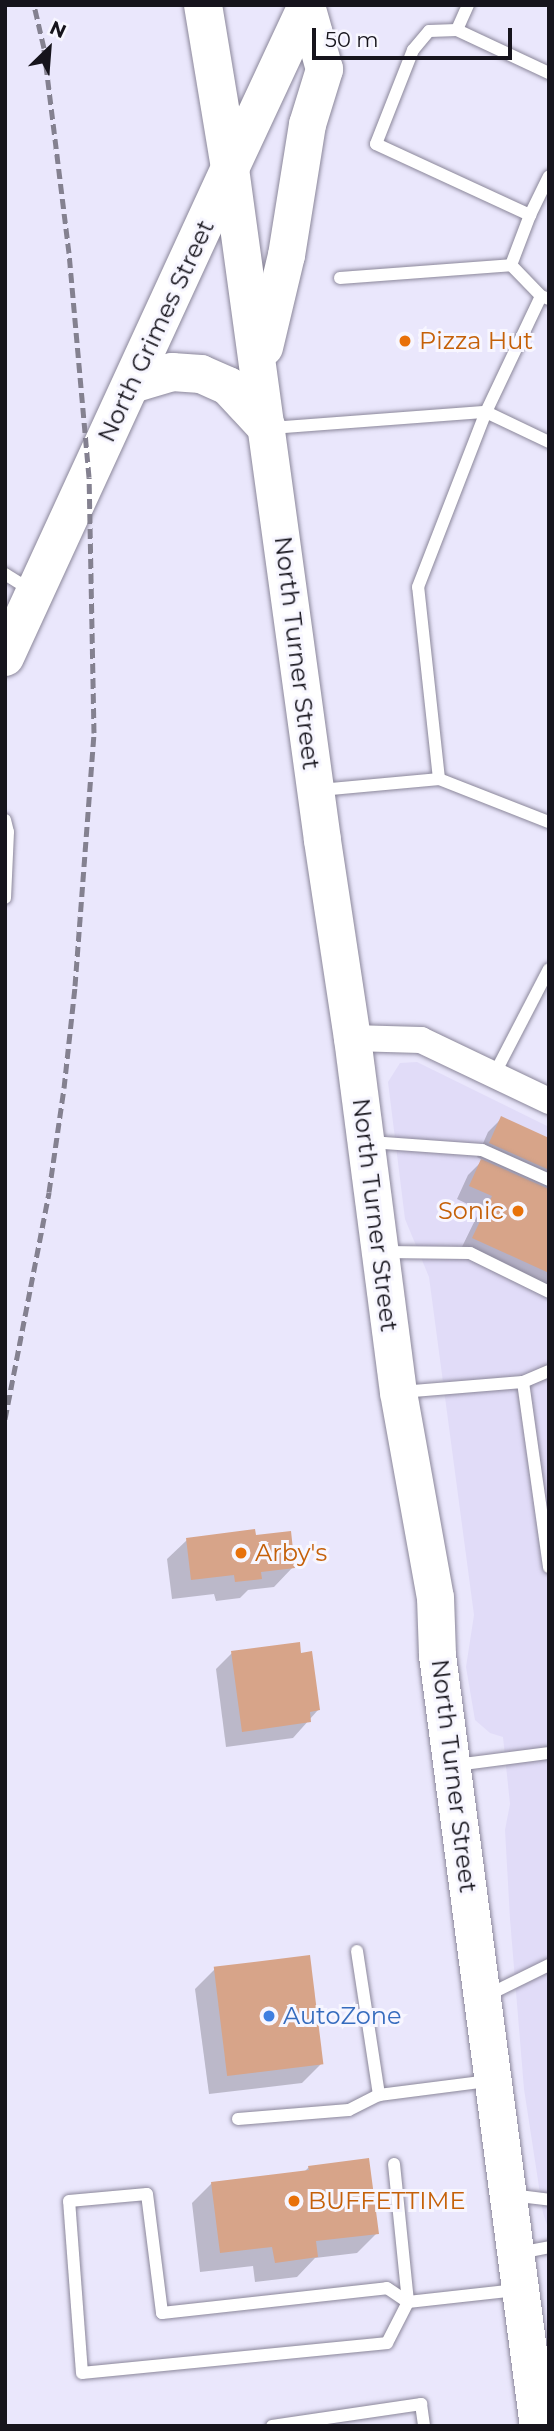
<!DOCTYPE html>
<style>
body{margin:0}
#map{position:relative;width:554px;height:2431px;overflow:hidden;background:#eae7fc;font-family:Montserrat,sans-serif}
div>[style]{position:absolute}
.built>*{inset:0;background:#e1dcf8}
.shadow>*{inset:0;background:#0003}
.building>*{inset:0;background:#d7a489;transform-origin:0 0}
.roads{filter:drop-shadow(0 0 2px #8b879a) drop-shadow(0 0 2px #8b879a)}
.service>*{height:12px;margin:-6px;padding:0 6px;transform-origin:6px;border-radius:6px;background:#fff}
.minor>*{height:26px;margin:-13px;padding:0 13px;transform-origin:13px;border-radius:13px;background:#fff}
.secondary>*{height:37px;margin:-18.5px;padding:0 18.5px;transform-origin:18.5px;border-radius:18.5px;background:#fff}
.primary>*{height:38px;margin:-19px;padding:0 19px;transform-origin:19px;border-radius:19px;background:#fff}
.rail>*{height:5px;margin-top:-2.5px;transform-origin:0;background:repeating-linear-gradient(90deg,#848190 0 10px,transparent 0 15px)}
.dots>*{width:19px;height:19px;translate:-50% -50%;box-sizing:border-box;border:4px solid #f7f6ff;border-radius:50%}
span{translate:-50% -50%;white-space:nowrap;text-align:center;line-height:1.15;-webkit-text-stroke:6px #f7f6ff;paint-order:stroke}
.street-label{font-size:24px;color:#16141c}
.food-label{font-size:24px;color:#c56008}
.left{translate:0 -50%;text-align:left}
.right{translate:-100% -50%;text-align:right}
.shop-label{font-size:24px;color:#366cbe}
.frame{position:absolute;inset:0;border:7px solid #16141c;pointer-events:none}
.north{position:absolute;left:14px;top:14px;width:70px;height:70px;-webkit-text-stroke:5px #f7f6ff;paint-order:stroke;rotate:25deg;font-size:19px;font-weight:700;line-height:28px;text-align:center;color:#16141c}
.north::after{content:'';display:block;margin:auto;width:24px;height:32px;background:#16141c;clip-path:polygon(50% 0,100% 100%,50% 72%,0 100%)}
.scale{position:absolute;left:312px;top:28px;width:200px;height:32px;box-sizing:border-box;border:4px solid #16141c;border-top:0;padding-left:9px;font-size:21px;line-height:24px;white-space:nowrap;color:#16141c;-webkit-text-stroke:5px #f7f6ff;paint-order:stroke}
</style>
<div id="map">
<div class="built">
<div style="clip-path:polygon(417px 1062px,549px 1127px,549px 2231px,543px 2213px,524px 2089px,510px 1919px,505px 1830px,510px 1804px,503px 1737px,490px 1733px,475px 1720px,466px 1667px,474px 1615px,429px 1277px,405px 1219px,388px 1082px,400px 1063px)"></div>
</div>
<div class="shadow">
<div style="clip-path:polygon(502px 1118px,549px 1140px,549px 1293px,460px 1251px,480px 1210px,457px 1199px,468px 1175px,483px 1160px,477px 1157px,488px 1132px)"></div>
<div style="clip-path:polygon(255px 1537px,293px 1567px,274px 1587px,248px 1590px,240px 1598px,216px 1601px,214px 1594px,172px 1599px,167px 1559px,187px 1540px)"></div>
<div style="clip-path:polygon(232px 1653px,300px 1655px,318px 1710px,293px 1738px,226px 1747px,216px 1669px)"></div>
<div style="clip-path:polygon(215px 1969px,322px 2063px,302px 2083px,209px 2094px,195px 1989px)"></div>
<div style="clip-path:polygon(309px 2167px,377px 2233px,357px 2253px,315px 2258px,297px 2277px,255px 2282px,253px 2266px,200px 2272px,192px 2203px,212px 2183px,304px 2172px)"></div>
</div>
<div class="building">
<div style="clip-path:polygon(501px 1116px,549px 1138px,549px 1170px,489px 1143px)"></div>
<div style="clip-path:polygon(481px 1159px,549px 1189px,549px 1273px,472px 1238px,492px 1196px,469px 1186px)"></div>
<div style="clip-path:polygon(255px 1529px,256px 1535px,291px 1531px,295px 1568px,261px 1572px,262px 1579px,235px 1582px,234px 1575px,191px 1580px,186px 1538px)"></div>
<div style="clip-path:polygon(300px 1642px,301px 1653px,312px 1651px,320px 1710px,310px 1712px,311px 1722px,242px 1732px,231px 1651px)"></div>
<div style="left:310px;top:1955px;width:110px;height:97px;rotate:83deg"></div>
<div style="clip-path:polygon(369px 2158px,379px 2234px,316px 2241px,318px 2257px,275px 2263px,272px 2247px,220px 2253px,211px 2182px,309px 2170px,308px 2166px)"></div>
</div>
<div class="roads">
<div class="service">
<div style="left:468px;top:5px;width:27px;rotate:114deg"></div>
<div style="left:457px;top:30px;width:28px;rotate:178deg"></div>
<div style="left:429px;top:31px;width:25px;rotate:130deg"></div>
<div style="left:413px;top:50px;width:101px;rotate:111.5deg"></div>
<div style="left:376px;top:144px;width:170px;rotate:24.8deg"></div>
<div style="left:530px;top:215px;width:43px;rotate:-64deg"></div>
<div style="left:457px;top:30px;width:102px;rotate:25.1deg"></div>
<div style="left:530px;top:215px;width:53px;rotate:110.8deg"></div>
<div style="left:511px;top:265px;width:43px;rotate:45.9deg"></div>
<div style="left:340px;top:278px;width:171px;rotate:-4.3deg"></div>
<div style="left:271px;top:428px;width:216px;rotate:-4.3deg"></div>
<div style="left:486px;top:412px;width:70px;rotate:25.5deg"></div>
<div style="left:5px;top:574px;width:32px;rotate:32deg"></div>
<div style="left:439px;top:779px;width:193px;rotate:-96.2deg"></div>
<div style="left:418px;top:587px;width:188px;rotate:-68.8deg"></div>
<div style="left:486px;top:412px;width:128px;rotate:-64.6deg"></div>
<div style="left:541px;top:296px;width:9px;rotate:21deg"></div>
<div style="left:320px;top:790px;width:120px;rotate:-5.3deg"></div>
<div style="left:439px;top:779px;width:118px;rotate:21.4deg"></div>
<div style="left:5px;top:820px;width:12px;rotate:76deg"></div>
<div style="left:8px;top:832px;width:66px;rotate:92.6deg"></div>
<div style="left:494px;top:1075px;width:119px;rotate:-62.6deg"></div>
<div style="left:370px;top:1142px;width:112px;rotate:4.1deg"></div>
<div style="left:482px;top:1150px;width:73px;rotate:24.1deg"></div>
<div style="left:384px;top:1252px;width:86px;rotate:0.7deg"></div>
<div style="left:470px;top:1253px;width:88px;rotate:26.3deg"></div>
<div style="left:523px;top:1382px;width:187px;rotate:82deg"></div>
<div style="left:401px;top:1392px;width:122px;rotate:-4.7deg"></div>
<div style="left:523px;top:1382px;width:28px;rotate:-23deg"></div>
<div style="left:456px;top:1765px;width:94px;rotate:-7.4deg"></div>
<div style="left:357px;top:1951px;width:146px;rotate:81.3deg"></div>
<div style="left:486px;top:1996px;width:70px;rotate:-26.2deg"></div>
<div style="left:238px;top:2119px;width:111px;rotate:-4.6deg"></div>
<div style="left:349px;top:2110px;width:34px;rotate:-27deg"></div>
<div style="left:379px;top:2095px;width:111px;rotate:-7.3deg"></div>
<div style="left:394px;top:2164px;width:139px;rotate:84.2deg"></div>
<div style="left:408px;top:2302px;width:46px;rotate:117.1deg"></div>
<div style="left:387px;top:2343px;width:306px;rotate:174.4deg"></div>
<div style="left:82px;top:2373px;width:172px;rotate:-94.3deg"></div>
<div style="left:69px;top:2201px;width:78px;rotate:-5.1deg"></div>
<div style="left:147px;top:2194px;width:120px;rotate:82.8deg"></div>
<div style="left:162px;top:2313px;width:226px;rotate:-6.3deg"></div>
<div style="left:387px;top:2288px;width:25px;rotate:34deg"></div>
<div style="left:408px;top:2302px;width:109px;rotate:-6.3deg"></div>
<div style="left:511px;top:2195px;width:38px;rotate:7deg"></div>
<div style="left:519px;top:2253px;width:31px;rotate:-11deg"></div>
<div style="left:272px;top:2426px;width:151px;rotate:-8.4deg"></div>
<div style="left:421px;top:2404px;width:22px;rotate:82deg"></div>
</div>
<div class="minor">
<div style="left:352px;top:1038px;width:69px;rotate:1.7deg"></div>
<div style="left:421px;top:1040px;width:142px;rotate:25.5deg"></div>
</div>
<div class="secondary">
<div style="left:306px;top:5px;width:180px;rotate:115deg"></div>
<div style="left:230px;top:168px;width:678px;rotate:82.2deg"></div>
<div style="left:322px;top:840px;width:200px;rotate:81.4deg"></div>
<div style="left:352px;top:1038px;width:357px;rotate:82.6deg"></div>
<div style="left:398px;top:1392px;width:208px;rotate:79.8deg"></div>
<div style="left:435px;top:1597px;width:58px;rotate:88deg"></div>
<div style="left:437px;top:1655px;width:778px;rotate:82.54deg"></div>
<div style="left:264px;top:347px;width:95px;rotate:-76.6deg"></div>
<div style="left:286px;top:255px;width:133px;rotate:-80.9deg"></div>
<div style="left:307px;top:124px;width:58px;rotate:-72.8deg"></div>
<div style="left:324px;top:69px;width:66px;rotate:-105.7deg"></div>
</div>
<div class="primary">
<div style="left:132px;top:384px;width:42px;rotate:-16.7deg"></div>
<div style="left:172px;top:372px;width:29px;rotate:4deg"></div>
<div style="left:201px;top:374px;width:30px;rotate:24deg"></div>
<div style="left:228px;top:386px;width:57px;rotate:47.1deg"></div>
<div style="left:5px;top:657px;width:538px;rotate:-65.29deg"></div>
<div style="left:230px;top:168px;width:165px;rotate:-99.4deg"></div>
</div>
</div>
<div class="rail">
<div style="left:5px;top:1419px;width:231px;rotate:-79deg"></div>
<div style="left:49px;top:1192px;width:105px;rotate:-81.8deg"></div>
<div style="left:64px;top:1088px;width:103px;rotate:-83.8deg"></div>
<div style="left:75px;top:986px;width:254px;rotate:-85.7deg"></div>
<div style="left:94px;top:733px;width:256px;rotate:-91.1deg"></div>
<div style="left:89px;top:477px;width:225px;rotate:-95.1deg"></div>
<div style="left:69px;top:253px;width:207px;rotate:-97deg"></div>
<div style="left:44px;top:48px;width:44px;rotate:-103.1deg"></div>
</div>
<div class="dots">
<div style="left:405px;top:341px;background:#e8710a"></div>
<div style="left:518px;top:1211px;background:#e8710a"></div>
<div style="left:241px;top:1553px;background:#e8710a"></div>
<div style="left:269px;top:2016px;background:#3f7fe0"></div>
<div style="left:294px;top:2201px;background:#e8710a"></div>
</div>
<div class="street-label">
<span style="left:156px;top:331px;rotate:-65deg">North Grimes Street</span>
<span style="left:297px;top:653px;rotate:83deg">North Turner Street</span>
<span style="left:375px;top:1215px;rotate:83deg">North Turner Street</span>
<span style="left:454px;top:1776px;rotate:83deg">North Turner Street</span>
</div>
<div class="food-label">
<span class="left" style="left:419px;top:341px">Pizza Hut</span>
<span class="right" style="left:504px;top:1211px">Sonic</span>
<span class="left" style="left:255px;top:1553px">Arby's</span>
<span class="left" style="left:308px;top:2201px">BUFFETTIME</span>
</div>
<div class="shop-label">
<span class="left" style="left:283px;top:2016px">AutoZone</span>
</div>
<div class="frame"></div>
<div class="north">N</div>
<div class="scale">50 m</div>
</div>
